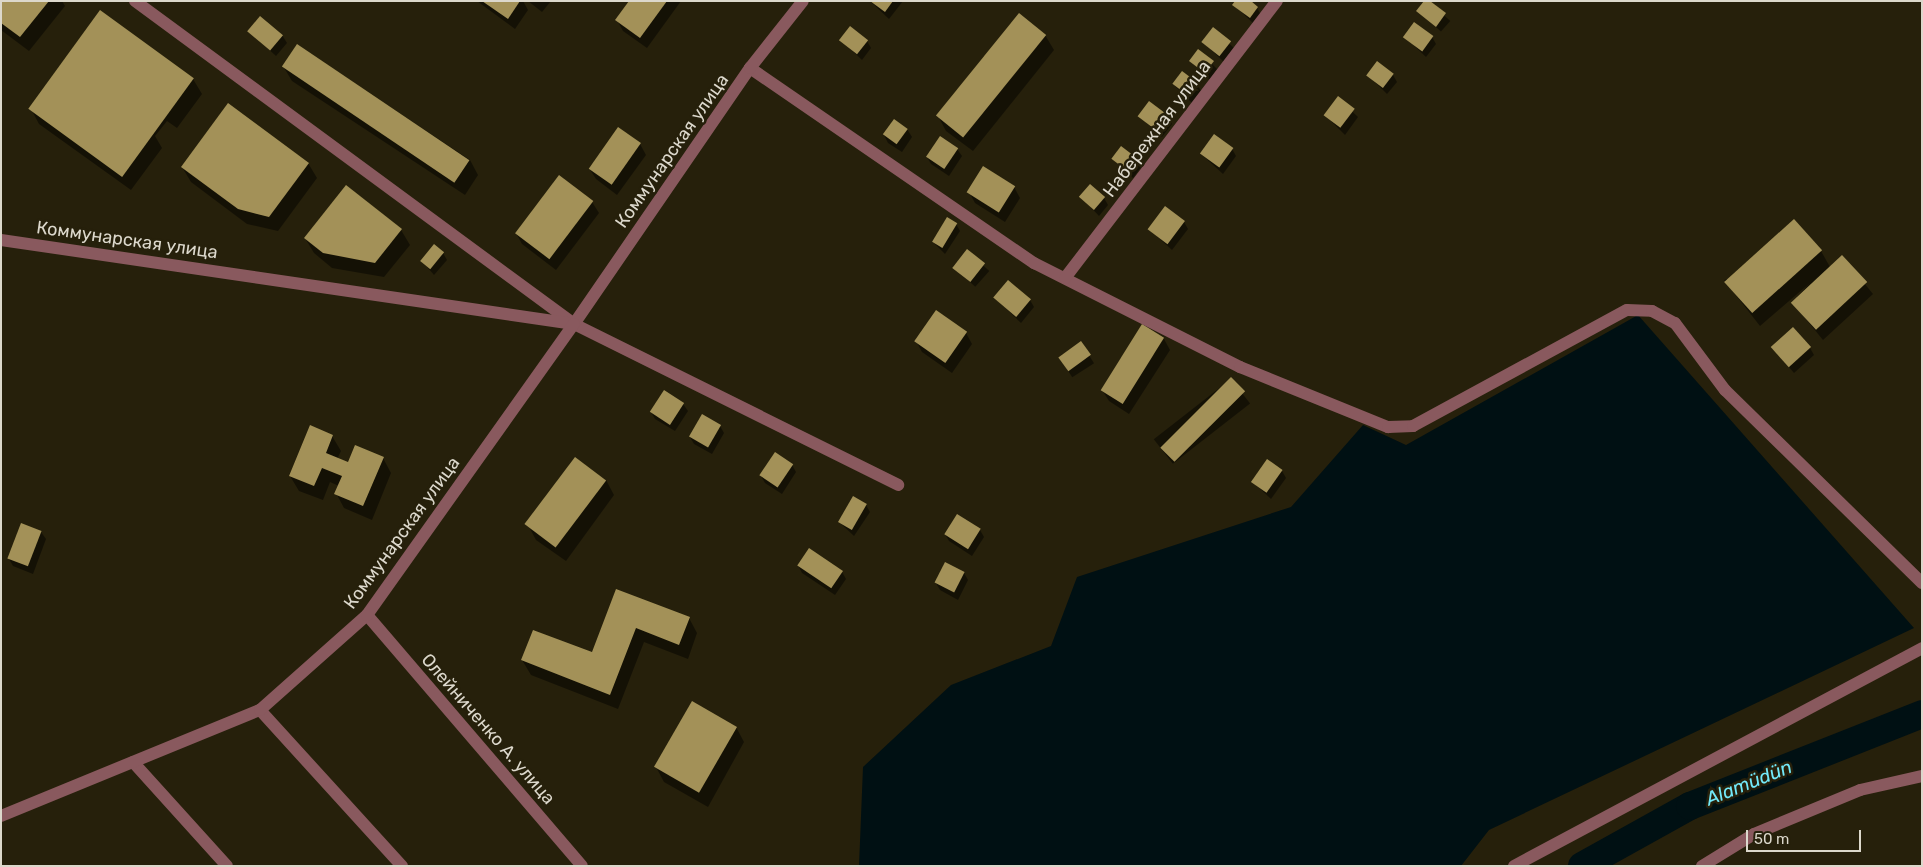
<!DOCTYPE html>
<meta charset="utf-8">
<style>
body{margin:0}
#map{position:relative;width:1923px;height:867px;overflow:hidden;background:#26200b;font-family:Rubik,sans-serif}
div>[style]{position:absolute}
.water>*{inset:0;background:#001013}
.shadow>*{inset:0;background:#0007;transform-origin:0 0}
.river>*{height:28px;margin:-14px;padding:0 14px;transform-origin:14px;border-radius:14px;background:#001013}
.building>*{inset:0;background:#a39158;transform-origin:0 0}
.minor>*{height:12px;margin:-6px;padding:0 6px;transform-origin:6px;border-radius:6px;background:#89595e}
span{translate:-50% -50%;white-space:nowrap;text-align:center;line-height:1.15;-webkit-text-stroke:5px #26200b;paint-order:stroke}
.street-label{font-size:18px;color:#dcd8cc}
.water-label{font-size:19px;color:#73eafa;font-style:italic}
.frame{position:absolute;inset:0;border:2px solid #dcd8cc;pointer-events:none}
.scale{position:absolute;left:1746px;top:830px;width:115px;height:22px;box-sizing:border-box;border:2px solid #dcd8cc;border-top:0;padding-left:6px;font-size:15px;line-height:18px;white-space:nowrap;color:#dcd8cc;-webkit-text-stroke:4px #26200b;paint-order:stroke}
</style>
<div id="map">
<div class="water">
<div style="clip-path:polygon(1638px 315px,1914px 628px,1489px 830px,1461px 866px,859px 866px,863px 767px,951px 685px,1051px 646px,1077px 577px,1291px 507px,1363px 425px,1406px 445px)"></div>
</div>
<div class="shadow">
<div style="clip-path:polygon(1px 1px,62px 1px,65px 6px,29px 51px,1px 30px)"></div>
<div style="clip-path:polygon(477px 1px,523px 1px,528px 10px,515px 29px)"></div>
<div style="clip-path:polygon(528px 1px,551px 1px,542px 12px)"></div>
<div style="clip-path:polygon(630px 1px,681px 1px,647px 48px,623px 31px,617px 20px)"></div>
<div style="clip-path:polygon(870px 1px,903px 1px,889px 19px)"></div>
<div style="left:1428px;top:1px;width:30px;height:14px;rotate:42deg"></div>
<div style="clip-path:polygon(1234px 5px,1257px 8px,1261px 15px,1254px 24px)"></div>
<div style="clip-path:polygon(100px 12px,193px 79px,202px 94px,177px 128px,167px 121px,155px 136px,162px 148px,131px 190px,39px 124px,31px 109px)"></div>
<div style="clip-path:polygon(1213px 29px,1235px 49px,1225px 63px,1203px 42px)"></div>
<div style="clip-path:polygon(250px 32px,282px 35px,287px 43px,276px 56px)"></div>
<div style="clip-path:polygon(1045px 35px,1054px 50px,973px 151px,946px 131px,938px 116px)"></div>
<div style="clip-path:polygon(1405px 37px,1432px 37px,1436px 44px,1426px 57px)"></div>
<div style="clip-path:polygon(841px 40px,867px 41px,871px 48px,862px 60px)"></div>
<div style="clip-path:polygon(297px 45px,470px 160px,478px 175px,465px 195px,292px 81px,283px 66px)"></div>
<div style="clip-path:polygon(1199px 51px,1217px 69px,1210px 80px,1191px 61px)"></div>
<div style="clip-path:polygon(1368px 75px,1393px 75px,1397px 82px,1387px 94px)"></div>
<div style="clip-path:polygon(1173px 84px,1197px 84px,1201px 91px,1192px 103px)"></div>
<div style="clip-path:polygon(1338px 98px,1358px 117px,1345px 135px,1325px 115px)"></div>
<div style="clip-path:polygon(1139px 116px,1168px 117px,1172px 124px,1162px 137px)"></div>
<div style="clip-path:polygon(907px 129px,912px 137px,902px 152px,888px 143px,884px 135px)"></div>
<div style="clip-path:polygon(640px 144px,646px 155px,617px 195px,596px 179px,589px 168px)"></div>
<div style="clip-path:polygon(957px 149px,962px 156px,949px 176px,931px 164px,927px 157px)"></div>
<div style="clip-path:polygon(1232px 149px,1236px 156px,1223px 174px,1200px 153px)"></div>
<div style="clip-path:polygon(1113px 159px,1137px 160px,1141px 167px,1133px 178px)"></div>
<div style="clip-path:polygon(308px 163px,317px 178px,278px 231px,247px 224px,191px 182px,182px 167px)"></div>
<div style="clip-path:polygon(559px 177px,592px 202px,599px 213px,556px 270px,522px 244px,516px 233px)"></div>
<div style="clip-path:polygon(346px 187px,401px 230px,410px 245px,384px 277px,332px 268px,314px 253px,305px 238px)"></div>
<div style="clip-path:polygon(1014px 187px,1020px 198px,1005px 222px,975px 203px,969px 192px)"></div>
<div style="clip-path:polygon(1081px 197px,1104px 198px,1108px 205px,1099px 216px)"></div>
<div style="clip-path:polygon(1184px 222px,1188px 229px,1172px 250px,1149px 229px)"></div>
<div style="clip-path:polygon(956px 224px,960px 231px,945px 254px,932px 241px)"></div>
<div style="left:967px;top:251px;width:30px;height:21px;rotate:42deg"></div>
<div style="clip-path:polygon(1821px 251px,1830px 267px,1842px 256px,1873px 294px,1823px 340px,1792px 302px,1810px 283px,1760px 326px,1724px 280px)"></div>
<div style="clip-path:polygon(443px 253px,447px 260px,434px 275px,422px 261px)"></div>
<div style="clip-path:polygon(995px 298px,1030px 300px,1034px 307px,1021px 323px)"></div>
<div style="clip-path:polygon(966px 333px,972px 344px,952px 373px,922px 352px,916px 341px)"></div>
<div style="clip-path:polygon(1164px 339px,1170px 350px,1129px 414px,1109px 401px,1102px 390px)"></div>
<div style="left:1081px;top:343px;width:24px;height:26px;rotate:57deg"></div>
<div style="clip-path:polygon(1772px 347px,1810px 348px,1814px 355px,1794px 373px)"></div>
<div style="left:1231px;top:379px;width:31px;height:98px;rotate:52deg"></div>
<div style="clip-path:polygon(664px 392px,683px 404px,688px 411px,675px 431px,655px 419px,651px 412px)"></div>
<div style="clip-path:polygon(720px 426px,724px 433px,712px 454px,694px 444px,690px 437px)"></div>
<div style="clip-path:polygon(332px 436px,341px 451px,337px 459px,348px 464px,383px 458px,391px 473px,372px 520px,344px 508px,336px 493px,339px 486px,330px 482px,323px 500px,299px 491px,290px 476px)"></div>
<div style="clip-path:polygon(792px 465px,796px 472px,782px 494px,765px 483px,761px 476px)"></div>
<div style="clip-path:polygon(1282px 471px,1286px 478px,1271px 499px,1253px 482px)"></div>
<div style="clip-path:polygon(606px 480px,614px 495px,566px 561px,536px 540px,528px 525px)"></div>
<div style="clip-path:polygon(866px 505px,870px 512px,854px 536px,838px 521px)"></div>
<div style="clip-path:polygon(980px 530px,984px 537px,972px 556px,949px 541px,945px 534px)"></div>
<div style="clip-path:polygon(41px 532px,46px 539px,33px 574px,13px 566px,9px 559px)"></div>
<div style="clip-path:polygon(798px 565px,842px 572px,846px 579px,835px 595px,802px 573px)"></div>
<div style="clip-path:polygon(964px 573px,968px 580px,958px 600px,940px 590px,936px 583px)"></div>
<div style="clip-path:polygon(617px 591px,689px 618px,697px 633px,688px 659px,644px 642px,618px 709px,531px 675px,522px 660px,593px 654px)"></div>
<div style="clip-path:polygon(736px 727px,744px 742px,708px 807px,664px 782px,656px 767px)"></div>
</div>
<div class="river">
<div style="left:1582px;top:866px;width:124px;rotate:-29.1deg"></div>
<div style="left:1690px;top:806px;width:250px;rotate:-21.6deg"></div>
</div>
<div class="building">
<div style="clip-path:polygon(1px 1px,49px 1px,20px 37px,1px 23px)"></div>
<div style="clip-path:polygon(482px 1px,520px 1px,508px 19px)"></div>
<div style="clip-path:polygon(629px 1px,667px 1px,640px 38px,615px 20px)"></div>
<div style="clip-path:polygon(870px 1px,893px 1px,885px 12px)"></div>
<div style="clip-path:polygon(1235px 1px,1251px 1px,1258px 7px,1250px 18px,1232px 5px)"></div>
<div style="clip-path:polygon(1424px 1px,1430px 1px,1446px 13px,1436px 27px,1416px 11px)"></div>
<div style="left:100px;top:10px;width:116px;height:122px;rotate:36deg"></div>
<div style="left:1019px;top:13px;width:35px;height:132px;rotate:39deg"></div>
<div style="left:260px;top:16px;width:30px;height:20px;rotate:40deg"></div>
<div style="left:1414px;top:22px;width:24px;height:19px;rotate:36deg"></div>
<div style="left:850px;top:26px;width:23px;height:18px;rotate:38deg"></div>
<div style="left:1213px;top:27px;width:23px;height:19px;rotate:38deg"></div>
<div style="left:297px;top:44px;width:208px;height:27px;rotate:34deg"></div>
<div style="left:1198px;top:49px;width:20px;height:15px;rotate:37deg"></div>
<div style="left:1377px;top:61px;width:21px;height:18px;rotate:37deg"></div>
<div style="left:1182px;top:71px;width:20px;height:16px;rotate:37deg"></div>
<div style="left:1338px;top:96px;width:21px;height:24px;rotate:37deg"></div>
<div style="left:1149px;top:101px;width:25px;height:19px;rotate:37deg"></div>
<div style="clip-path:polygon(228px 103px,309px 163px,269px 217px,238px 209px,181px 167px)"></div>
<div style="left:894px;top:119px;width:17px;height:19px;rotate:36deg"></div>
<div style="left:618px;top:127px;width:28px;height:51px;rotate:35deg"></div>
<div style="left:1214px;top:134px;width:24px;height:24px;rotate:36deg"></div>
<div style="left:940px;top:136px;width:22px;height:25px;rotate:34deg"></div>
<div style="left:1121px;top:146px;width:21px;height:16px;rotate:37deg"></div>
<div style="left:983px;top:166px;width:38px;height:31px;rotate:32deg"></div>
<div style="left:559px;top:175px;width:43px;height:73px;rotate:37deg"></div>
<div style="left:1090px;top:184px;width:20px;height:17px;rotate:41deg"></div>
<div style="clip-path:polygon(346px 185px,402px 229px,375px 263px,323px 253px,304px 238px)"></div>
<div style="left:1165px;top:206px;width:25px;height:29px;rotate:37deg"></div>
<div style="left:947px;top:217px;width:12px;height:29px;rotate:31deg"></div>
<div style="left:1794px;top:219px;width:42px;height:94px;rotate:48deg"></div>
<div style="left:434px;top:244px;width:13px;height:22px;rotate:39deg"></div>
<div style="left:967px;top:249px;width:23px;height:24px;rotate:38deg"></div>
<div style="left:1842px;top:255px;width:37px;height:70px;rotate:47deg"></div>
<div style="left:1008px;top:280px;width:30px;height:23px;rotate:40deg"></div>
<div style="left:936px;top:310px;width:38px;height:38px;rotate:35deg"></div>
<div style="left:1142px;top:324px;width:26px;height:78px;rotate:32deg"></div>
<div style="left:1793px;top:327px;width:27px;height:30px;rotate:48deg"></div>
<div style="left:1081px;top:341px;width:17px;height:28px;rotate:54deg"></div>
<div style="left:1231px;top:377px;width:20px;height:100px;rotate:45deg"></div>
<div style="left:664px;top:390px;width:24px;height:26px;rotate:33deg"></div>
<div style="left:702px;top:414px;width:22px;height:26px;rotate:30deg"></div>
<div style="clip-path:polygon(310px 425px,333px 435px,326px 453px,348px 462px,355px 445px,384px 457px,363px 506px,334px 494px,342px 476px,322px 468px,314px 486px,289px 476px)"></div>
<div style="left:775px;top:452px;width:22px;height:28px;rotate:34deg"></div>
<div style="left:575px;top:457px;width:39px;height:84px;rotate:37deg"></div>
<div style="left:1267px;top:459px;width:19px;height:28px;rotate:35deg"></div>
<div style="left:853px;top:496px;width:16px;height:30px;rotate:30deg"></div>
<div style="left:957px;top:514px;width:28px;height:24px;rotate:32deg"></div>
<div style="left:21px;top:523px;width:22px;height:38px;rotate:21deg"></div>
<div style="left:809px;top:548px;width:41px;height:21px;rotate:34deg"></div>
<div style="left:945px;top:562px;width:22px;height:23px;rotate:27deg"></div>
<div style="clip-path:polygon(616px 589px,690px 617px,679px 645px,636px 628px,610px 695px,521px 660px,533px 630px,592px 652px)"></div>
<div style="left:692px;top:701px;width:52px;height:76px;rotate:30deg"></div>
</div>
<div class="minor">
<div style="left:135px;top:1px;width:545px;rotate:36.34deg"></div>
<div style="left:574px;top:324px;width:362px;rotate:26.4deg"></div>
<div style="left:750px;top:68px;width:345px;rotate:34.5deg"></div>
<div style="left:1034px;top:263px;width:231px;rotate:26.8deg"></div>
<div style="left:1240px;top:367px;width:160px;rotate:22.1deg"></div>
<div style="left:1388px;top:427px;width:25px;rotate:-2deg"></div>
<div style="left:1413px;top:426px;width:243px;rotate:-28.5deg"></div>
<div style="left:1627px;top:310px;width:25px;rotate:2deg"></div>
<div style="left:1652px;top:311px;width:26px;rotate:28deg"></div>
<div style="left:1675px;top:323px;width:84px;rotate:53.3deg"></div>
<div style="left:1725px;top:390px;width:276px;rotate:44.4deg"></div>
<div style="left:1px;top:240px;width:579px;rotate:8.34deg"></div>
<div style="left:574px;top:324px;width:311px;rotate:-55.5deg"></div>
<div style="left:750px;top:68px;width:85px;rotate:-51.7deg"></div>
<div style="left:1065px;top:278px;width:349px;rotate:-52.6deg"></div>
<div style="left:367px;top:615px;width:330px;rotate:49.4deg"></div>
<div style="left:260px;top:710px;width:211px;rotate:47.7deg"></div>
<div style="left:133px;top:762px;width:140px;rotate:47.9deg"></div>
<div style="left:1px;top:816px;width:280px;rotate:-22.3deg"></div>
<div style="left:260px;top:710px;width:143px;rotate:-41.6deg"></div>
<div style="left:367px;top:615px;width:357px;rotate:-54.6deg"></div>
<div style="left:1514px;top:866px;width:463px;rotate:-28.1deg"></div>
<div style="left:1702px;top:866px;width:61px;rotate:-31.6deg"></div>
<div style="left:1754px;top:834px;width:115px;rotate:-22.5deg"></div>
<div style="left:1860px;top:790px;width:64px;rotate:-12.7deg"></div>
</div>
<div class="street-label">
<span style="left:1157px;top:129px;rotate:-53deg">Набережная улица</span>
<span style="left:672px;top:151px;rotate:-55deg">Коммунарская улица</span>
<span style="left:127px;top:240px;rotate:8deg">Коммунарская улица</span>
<span style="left:402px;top:533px;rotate:-54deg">Коммунарская улица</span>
<span style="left:488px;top:729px;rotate:49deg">Олейниченко А. улица</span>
</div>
<div class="water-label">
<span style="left:1749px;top:783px;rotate:-22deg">Alamüdün</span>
</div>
<div class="frame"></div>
<div class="scale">50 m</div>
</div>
